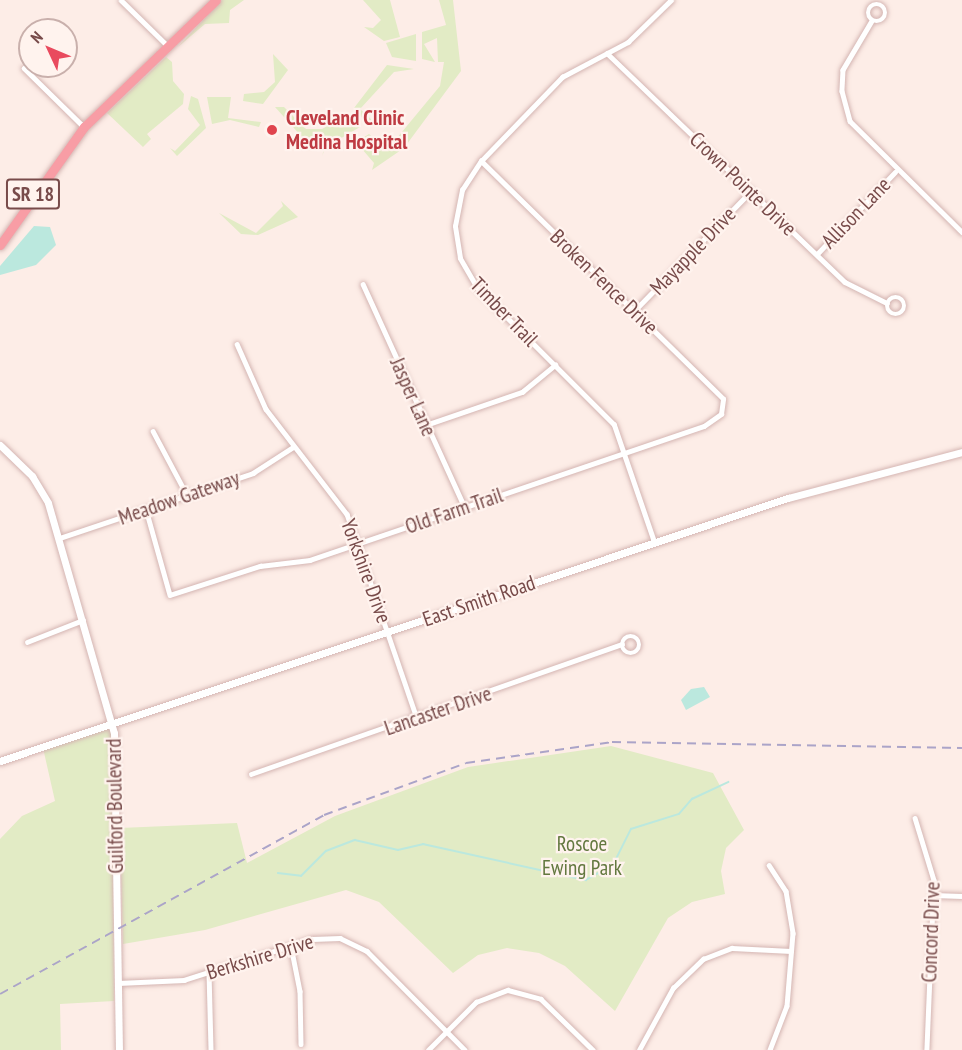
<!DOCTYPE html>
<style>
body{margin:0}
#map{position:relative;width:962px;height:1050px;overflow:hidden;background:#fdede7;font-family:"PT Sans Narrow",sans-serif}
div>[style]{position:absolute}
.green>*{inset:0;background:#e2ebc5}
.water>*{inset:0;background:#bbe8de}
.stream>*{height:1.5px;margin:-0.75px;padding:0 0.75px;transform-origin:0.75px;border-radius:0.75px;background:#bbe8de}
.roads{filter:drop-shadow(0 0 2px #d4b5b2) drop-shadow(0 0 2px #d4b5b2)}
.street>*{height:4.5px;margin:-2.25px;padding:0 2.25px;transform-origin:2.25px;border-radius:2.25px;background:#fff}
.street>.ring{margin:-2.25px;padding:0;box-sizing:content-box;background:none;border:4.5px solid #fff;border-radius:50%}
.secondary>*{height:7px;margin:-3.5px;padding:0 3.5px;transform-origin:3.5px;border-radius:3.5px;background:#fff}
.highway>*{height:9px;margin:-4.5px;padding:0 4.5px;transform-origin:4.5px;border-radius:4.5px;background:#f89da5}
.rail>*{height:1.5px;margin-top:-0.75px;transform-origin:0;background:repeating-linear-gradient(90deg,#aba4c8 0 9px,transparent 0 15px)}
.dots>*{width:16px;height:16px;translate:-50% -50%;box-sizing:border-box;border:3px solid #fff3ee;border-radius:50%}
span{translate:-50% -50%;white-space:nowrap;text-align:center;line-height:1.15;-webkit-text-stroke:4.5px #fff3ee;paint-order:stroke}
.shield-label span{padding:2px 4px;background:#fff3ee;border:2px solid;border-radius:4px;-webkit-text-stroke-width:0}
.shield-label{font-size:20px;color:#784b4a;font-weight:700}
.health-label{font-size:21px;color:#be3a42;font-weight:700}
.left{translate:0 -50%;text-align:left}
.street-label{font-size:21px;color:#784b4a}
.park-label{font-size:21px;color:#63783f}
.north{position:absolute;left:18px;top:18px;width:60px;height:60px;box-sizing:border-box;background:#fff3ee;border:2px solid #c9b0ac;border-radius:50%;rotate:314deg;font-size:16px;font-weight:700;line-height:24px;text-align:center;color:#784b4a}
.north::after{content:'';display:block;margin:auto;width:21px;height:27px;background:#e94a5e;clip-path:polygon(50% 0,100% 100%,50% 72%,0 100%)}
</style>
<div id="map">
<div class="green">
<div style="clip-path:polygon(222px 0,244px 0,230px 10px,229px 23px,205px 24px,178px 47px)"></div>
<div style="clip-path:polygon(363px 0,390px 0,400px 37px,384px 41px,364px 27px,373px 28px,381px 20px)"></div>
<div style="clip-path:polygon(439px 0,453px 0,461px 71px,404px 148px,372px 170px,374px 163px,356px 142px,369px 134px,387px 150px,440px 86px,444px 62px,438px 62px,437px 38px,424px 44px,435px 62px,422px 59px,422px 32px,446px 25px)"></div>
<div style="clip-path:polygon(416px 34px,416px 61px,392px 57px,386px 43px)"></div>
<div style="clip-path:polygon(273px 54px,288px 70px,263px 104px,243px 101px,244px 94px,264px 92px,275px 82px)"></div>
<div style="clip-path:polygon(166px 57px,172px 62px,173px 81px,184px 94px,183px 104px,147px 134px,151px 139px,143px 147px,107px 113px)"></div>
<div style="clip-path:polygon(387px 65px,414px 69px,394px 72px,360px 109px,372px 120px,368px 125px,354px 108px)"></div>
<div style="clip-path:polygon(191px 96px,198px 99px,206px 128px,177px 156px,170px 148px,175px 151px,200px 125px,188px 109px)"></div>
<div style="clip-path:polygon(231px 97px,228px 118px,261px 122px,259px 127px,230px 120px,212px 124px,207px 97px)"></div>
<div style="clip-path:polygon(275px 107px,284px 107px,306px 129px,322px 129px,346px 116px,360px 127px,326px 147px,322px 156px,324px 150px,311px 147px)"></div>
<div style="clip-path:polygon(281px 201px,298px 217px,258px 235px,241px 234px,219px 213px,256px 233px,283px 206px)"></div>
<div style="clip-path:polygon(112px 726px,114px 1001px,60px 1004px,61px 1050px,0 1050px,0 839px,22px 816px,55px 801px,43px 748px)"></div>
<div style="clip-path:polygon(611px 746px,713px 773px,744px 830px,726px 848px,721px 871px,725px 894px,692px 902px,668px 918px,615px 1011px,565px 966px,539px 953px,507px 948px,478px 955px,453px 973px,379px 902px,346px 890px,205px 930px,123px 944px,120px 828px,237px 823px,247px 863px,335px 816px,468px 767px)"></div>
</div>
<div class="water">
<div style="clip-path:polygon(34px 226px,50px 227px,56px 245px,36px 265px,0 275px,0 266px)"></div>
<div style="clip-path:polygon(691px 689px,704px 687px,710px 697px,686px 710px,681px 700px)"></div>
</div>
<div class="stream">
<div style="left:278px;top:873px;width:23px;rotate:7deg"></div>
<div style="left:301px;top:876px;width:35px;rotate:-45deg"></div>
<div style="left:326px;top:851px;width:31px;rotate:-21deg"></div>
<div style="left:355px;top:840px;width:44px;rotate:13.1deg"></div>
<div style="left:398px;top:850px;width:26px;rotate:-13deg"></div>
<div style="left:423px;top:844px;width:167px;rotate:12.5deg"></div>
<div style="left:586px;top:880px;width:31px;rotate:-29deg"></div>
<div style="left:613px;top:865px;width:40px;rotate:-63.4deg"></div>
<div style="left:631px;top:829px;width:50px;rotate:-17.4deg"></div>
<div style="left:679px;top:814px;width:20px;rotate:-49deg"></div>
<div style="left:692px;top:799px;width:40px;rotate:-25deg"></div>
</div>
<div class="roads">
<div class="street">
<div style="left:121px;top:0;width:63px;rotate:44.4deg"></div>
<div class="ring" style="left:868px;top:4px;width:13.5px;height:13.5px"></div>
<div style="left:872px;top:21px;width:57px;rotate:120.6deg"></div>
<div style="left:843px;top:70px;width:21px;rotate:93deg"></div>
<div style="left:842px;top:91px;width:31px;rotate:75deg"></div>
<div style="left:850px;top:121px;width:158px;rotate:44.7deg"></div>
<div style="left:607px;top:53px;width:330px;rotate:43.9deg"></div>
<div style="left:845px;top:282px;width:47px;rotate:26.6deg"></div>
<div style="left:24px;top:68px;width:84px;rotate:44.5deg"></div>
<div style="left:817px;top:254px;width:113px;rotate:-46.4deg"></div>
<div style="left:363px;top:284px;width:246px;rotate:65.5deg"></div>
<div class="ring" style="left:887px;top:297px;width:13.5px;height:13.5px"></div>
<div style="left:634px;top:311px;width:168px;rotate:-45.7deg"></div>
<div style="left:237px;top:344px;width:71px;rotate:66deg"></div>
<div style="left:266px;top:409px;width:133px;rotate:52.4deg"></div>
<div style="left:347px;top:514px;width:216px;rotate:71.1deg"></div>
<div style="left:426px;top:425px;width:102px;rotate:-19deg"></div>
<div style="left:522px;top:392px;width:43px;rotate:-39.3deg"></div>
<div style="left:153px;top:431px;width:72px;rotate:62deg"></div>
<div style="left:146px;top:509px;width:89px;rotate:74.4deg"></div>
<div style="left:170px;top:595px;width:95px;rotate:-17.9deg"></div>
<div style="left:260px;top:566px;width:50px;rotate:-6.8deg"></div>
<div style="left:310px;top:560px;width:416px;rotate:-18.8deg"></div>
<div style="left:704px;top:426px;width:21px;rotate:-35deg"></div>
<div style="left:721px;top:414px;width:15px;rotate:-82deg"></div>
<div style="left:723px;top:399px;width:339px;rotate:-135.5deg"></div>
<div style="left:60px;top:538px;width:204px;rotate:-18.6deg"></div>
<div style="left:253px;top:473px;width:48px;rotate:-33deg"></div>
<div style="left:654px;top:542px;width:124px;rotate:-108.9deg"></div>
<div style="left:614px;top:425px;width:194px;rotate:-135deg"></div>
<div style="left:477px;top:288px;width:34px;rotate:-120deg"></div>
<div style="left:460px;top:258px;width:32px;rotate:-99deg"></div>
<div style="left:455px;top:226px;width:37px;rotate:-79deg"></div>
<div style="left:462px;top:190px;width:35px;rotate:-57deg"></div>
<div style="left:481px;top:161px;width:117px;rotate:-46deg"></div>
<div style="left:562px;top:77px;width:75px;rotate:-27.9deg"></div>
<div style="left:628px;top:42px;width:60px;rotate:-44.3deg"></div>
<div class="ring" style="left:622px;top:636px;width:13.5px;height:13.5px"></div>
<div style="left:27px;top:642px;width:60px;rotate:-21.4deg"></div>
<div style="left:251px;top:774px;width:393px;rotate:-19.3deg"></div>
<div style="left:915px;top:818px;width:65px;rotate:73deg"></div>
<div style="left:934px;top:880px;width:170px;rotate:92.4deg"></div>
<div style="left:769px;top:865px;width:31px;rotate:57deg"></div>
<div style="left:786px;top:891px;width:43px;rotate:80.5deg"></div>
<div style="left:793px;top:933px;width:73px;rotate:94.7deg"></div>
<div style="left:787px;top:1006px;width:47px;rotate:111.1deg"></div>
<div style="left:933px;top:895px;width:29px;rotate:2deg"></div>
<div style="left:291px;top:946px;width:46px;rotate:78.7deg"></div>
<div style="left:300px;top:991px;width:53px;rotate:88.9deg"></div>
<div style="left:209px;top:972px;width:78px;rotate:88.5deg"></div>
<div style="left:118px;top:983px;width:66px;rotate:-2.6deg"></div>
<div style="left:184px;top:980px;width:134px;rotate:-17.8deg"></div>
<div style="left:312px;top:939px;width:28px;rotate:-2deg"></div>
<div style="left:340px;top:938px;width:30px;rotate:26deg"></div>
<div style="left:367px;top:951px;width:139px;rotate:45.3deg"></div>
<div style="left:428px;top:1050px;width:68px;rotate:-45deg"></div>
<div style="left:476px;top:1002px;width:34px;rotate:-21deg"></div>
<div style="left:508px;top:990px;width:34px;rotate:15deg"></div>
<div style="left:541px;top:999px;width:73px;rotate:44.4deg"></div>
<div style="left:639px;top:1050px;width:71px;rotate:-61.3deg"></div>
<div style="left:673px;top:988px;width:42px;rotate:-44deg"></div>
<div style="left:703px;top:959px;width:31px;rotate:-21deg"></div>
<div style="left:732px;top:948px;width:59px;rotate:2.9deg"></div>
</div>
<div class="secondary">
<div style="left:0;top:445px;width:45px;rotate:44.1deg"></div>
<div style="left:32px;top:476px;width:31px;rotate:59deg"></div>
<div style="left:48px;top:503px;width:239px;rotate:74deg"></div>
<div style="left:114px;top:733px;width:317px;rotate:89.1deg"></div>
<div style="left:0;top:761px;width:831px;rotate:-18.46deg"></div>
<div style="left:788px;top:498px;width:180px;rotate:-14.8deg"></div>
</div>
<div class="highway">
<div style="left:0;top:245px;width:145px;rotate:-54.6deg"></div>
<div style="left:84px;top:127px;width:183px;rotate:-43.9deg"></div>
</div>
</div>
<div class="rail">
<div style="left:0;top:994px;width:370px;rotate:-28.9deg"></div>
<div style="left:324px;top:815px;width:151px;rotate:-20.1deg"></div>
<div style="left:466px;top:763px;width:148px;rotate:-8.2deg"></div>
<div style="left:612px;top:742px;width:350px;rotate:1deg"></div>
</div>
<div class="dots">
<div style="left:272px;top:130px;background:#e0444e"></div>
</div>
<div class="shield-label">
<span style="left:33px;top:194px">SR 18</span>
</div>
<div class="health-label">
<span class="left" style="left:286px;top:130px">Cleveland Clinic<br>Medina Hospital</span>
</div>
<div class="street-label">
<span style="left:743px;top:184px;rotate:44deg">Crown Pointe Drive</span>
<span style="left:856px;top:213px;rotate:-46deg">Allison Lane</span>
<span style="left:693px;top:251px;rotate:-46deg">Mayapple Drive</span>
<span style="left:604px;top:282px;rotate:44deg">Broken Fence Drive</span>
<span style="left:504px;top:312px;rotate:46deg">Timber Trail</span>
<span style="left:413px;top:397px;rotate:66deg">Jasper Lane</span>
<span style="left:179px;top:498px;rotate:-19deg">Meadow Gateway</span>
<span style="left:454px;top:511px;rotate:-19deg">Old Farm Trail</span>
<span style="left:366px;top:571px;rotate:70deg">Yorkshire Drive</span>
<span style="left:479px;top:601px;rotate:-19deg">East Smith Road</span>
<span style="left:438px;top:711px;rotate:-19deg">Lancaster Drive</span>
<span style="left:115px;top:806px;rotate:-91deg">Guilford Boulevard</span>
<span style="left:931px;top:932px;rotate:-88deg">Concord Drive</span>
<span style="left:260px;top:957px;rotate:-17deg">Berkshire Drive</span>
</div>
<div class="park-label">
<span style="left:582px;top:856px">Roscoe<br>Ewing Park</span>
</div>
<div class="north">N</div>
</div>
